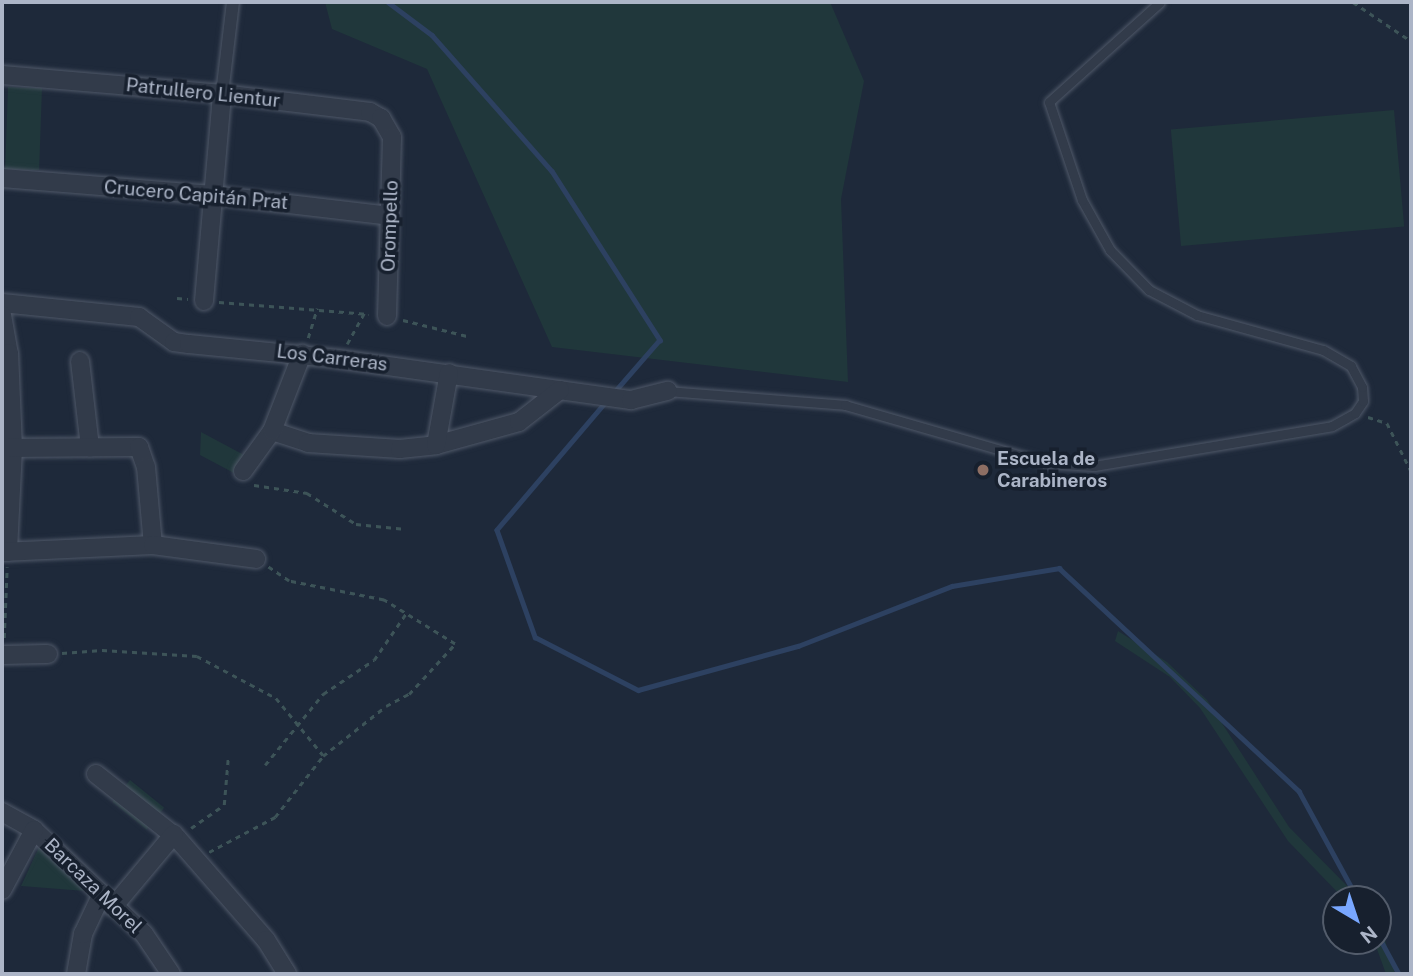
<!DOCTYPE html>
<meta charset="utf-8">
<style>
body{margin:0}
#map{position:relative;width:1413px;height:976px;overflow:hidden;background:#1e293a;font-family:"Public Sans",sans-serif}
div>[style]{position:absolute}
.green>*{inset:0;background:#20373b;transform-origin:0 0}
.stream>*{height:4.5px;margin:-2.25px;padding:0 2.25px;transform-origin:2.25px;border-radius:2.25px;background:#2d4161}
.path>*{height:2.5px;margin-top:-1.25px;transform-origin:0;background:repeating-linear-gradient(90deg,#3d5458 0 5px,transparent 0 10px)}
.roads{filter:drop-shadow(0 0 2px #4f5868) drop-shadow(0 0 2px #4f5868)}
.service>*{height:9px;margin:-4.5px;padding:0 4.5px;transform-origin:4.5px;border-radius:4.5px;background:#323b4a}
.pedestrian>*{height:12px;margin:-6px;padding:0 6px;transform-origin:6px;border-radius:6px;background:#323b4a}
.minor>*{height:18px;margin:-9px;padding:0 9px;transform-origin:9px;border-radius:9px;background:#323b4a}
.dots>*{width:19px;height:19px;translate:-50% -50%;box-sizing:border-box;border:4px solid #17202e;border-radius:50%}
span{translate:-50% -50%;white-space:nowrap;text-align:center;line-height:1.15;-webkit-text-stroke:7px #17202e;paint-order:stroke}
.street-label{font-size:19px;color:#acb5c7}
.poi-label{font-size:19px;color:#acb5c7;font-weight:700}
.left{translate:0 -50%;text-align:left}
.frame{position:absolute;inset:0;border:4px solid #acb5c7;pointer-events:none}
.north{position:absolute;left:1322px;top:885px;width:70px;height:70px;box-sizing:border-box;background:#17202e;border:2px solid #535c6b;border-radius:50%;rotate:141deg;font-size:19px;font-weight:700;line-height:28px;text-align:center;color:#acb5c7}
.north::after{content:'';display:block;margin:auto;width:24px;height:32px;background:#79a7ff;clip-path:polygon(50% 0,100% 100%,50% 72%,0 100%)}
</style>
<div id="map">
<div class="green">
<div style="clip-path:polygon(325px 2px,830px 2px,864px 81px,841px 199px,848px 382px,552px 347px,427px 69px,332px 29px)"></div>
<div style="left:8px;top:87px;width:34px;height:82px;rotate:2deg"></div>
<div style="left:1394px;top:110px;width:117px;height:224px;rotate:85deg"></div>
<div style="clip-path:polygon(201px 432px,244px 455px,234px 473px,200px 455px)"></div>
<div style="clip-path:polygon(1118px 631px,1167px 662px,1207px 700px,1289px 827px,1360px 899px,1344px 899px,1288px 841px,1200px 708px,1170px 677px,1115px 641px)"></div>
<div style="left:130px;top:780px;width:44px;height:28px;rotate:39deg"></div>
<div style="clip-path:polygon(40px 845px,85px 891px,21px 886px)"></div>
<div style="clip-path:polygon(1378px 923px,1385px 940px,1395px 974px,1386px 974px,1374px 941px,1378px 941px)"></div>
</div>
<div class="stream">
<div style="left:388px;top:2px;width:55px;rotate:36.9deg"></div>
<div style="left:432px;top:35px;width:181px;rotate:48.6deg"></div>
<div style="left:552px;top:171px;width:201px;rotate:57.4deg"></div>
<div style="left:660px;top:340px;width:70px;rotate:131deg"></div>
<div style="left:606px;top:402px;width:168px;rotate:130.4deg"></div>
<div style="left:497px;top:530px;width:114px;rotate:70.4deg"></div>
<div style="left:535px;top:637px;width:116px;rotate:27.2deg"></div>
<div style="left:638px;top:690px;width:166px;rotate:-15.4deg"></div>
<div style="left:798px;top:646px;width:165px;rotate:-21.3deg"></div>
<div style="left:952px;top:586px;width:109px;rotate:-9.5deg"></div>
<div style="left:1059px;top:568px;width:328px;rotate:42.9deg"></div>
<div style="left:1299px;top:791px;width:123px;rotate:61.4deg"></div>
<div style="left:1378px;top:935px;width:44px;rotate:61.7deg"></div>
</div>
<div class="path">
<div style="left:1353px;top:2px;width:70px;rotate:33.9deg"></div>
<div style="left:177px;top:298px;width:11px;rotate:5deg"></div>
<div style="left:219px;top:302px;width:150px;rotate:4.6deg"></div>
<div style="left:403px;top:320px;width:66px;rotate:14deg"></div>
<div style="left:308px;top:338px;width:31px;rotate:-73deg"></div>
<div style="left:347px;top:344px;width:35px;rotate:-61deg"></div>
<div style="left:1368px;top:417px;width:20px;rotate:18deg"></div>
<div style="left:1387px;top:423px;width:54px;rotate:63.4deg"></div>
<div style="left:254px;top:485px;width:54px;rotate:8.6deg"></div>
<div style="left:307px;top:493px;width:58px;rotate:32.3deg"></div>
<div style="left:356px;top:524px;width:50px;rotate:5.7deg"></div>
<div style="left:4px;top:638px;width:71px;rotate:-87.6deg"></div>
<div style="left:62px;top:653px;width:40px;rotate:-4.3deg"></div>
<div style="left:102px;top:650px;width:95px;rotate:3.6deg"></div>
<div style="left:197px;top:656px;width:89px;rotate:28deg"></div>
<div style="left:276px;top:698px;width:74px;rotate:50.5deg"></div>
<div style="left:265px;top:765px;width:92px;rotate:-50.8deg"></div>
<div style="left:323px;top:694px;width:61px;rotate:-33.7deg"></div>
<div style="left:374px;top:660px;width:58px;rotate:-55.5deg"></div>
<div style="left:191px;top:828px;width:40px;rotate:-34.9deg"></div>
<div style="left:224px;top:805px;width:47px;rotate:-85.1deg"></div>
<div style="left:209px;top:852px;width:75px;rotate:-27.9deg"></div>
<div style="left:275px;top:817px;width:78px;rotate:-51.8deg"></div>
<div style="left:323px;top:756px;width:80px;rotate:-38.4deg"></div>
<div style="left:386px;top:706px;width:26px;rotate:-28deg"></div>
<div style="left:409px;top:694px;width:68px;rotate:-47.4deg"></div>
<div style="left:455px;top:644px;width:84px;rotate:-148.2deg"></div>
<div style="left:384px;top:600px;width:97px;rotate:-168.7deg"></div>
<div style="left:289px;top:581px;width:25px;rotate:-146deg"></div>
</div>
<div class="roads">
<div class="service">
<div style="left:668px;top:391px;width:178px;rotate:4.5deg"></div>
<div style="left:845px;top:405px;width:209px;rotate:16.1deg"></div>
<div style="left:1046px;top:463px;width:48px;rotate:3.6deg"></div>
<div style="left:1094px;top:466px;width:241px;rotate:-9.5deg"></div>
<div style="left:1332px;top:426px;width:26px;rotate:-29deg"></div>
<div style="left:1355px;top:413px;width:14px;rotate:-56deg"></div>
<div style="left:1363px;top:401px;width:14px;rotate:-94deg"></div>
<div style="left:1362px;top:387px;width:24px;rotate:-118deg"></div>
<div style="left:1351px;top:366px;width:32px;rotate:-150deg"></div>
<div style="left:1323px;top:350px;width:131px;rotate:-164.5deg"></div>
<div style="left:1197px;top:315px;width:54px;rotate:-152.5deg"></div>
<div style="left:1149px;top:290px;width:56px;rotate:-134.3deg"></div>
<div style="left:1110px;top:250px;width:57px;rotate:-119.2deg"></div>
<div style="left:1082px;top:200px;width:103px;rotate:-108.6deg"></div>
<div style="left:1049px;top:102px;width:149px;rotate:-42deg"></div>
</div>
<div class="pedestrian">
<div style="left:222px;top:94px;width:93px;rotate:-83.2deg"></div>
</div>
<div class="minor">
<div style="left:2px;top:75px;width:221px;rotate:4.9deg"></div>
<div style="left:222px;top:94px;width:149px;rotate:6.9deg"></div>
<div style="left:370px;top:112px;width:13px;rotate:29deg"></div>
<div style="left:381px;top:118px;width:22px;rotate:60deg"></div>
<div style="left:392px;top:137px;width:179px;rotate:91.6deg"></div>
<div style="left:2px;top:178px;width:211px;rotate:4.6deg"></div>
<div style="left:212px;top:195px;width:179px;rotate:6.7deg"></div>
<div style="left:204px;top:301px;width:208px;rotate:-85deg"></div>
<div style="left:2px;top:303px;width:138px;rotate:5.8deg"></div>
<div style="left:139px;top:317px;width:43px;rotate:35.5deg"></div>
<div style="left:174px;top:342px;width:15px;rotate:8deg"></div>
<div style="left:189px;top:344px;width:150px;rotate:5.7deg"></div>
<div style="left:338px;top:359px;width:296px;rotate:8deg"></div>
<div style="left:631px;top:400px;width:38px;rotate:-14deg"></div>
<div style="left:2px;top:315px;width:39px;rotate:80deg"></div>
<div style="left:9px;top:353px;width:95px;rotate:87.6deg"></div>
<div style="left:13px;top:448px;width:104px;rotate:92.8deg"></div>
<div style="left:80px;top:361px;width:87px;rotate:83.4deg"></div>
<div style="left:272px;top:431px;width:38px;rotate:18deg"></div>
<div style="left:308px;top:443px;width:92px;rotate:3.7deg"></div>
<div style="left:400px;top:449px;width:36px;rotate:-6deg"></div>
<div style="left:436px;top:445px;width:86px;rotate:-15.5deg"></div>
<div style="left:519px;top:422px;width:52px;rotate:-38deg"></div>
<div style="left:436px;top:445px;width:73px;rotate:-79.8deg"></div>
<div style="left:4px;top:448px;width:135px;rotate:-0.4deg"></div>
<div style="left:139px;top:447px;width:21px;rotate:71deg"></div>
<div style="left:146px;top:467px;width:78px;rotate:84.9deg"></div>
<div style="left:243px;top:471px;width:49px;rotate:-54.1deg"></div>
<div style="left:272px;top:431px;width:83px;rotate:-68.7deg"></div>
<div style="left:2px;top:552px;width:151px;rotate:-2.7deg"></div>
<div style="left:153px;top:545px;width:104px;rotate:7.7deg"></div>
<div style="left:2px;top:655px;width:46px;rotate:-1.2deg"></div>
<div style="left:96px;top:774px;width:103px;rotate:38.3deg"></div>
<div style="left:177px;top:838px;width:135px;rotate:48.9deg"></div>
<div style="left:266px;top:940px;width:40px;rotate:58deg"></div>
<div style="left:2px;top:812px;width:37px;rotate:29deg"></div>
<div style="left:34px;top:830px;width:151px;rotate:43.4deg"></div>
<div style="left:144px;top:934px;width:48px;rotate:56deg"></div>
<div style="left:2px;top:890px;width:68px;rotate:-61.9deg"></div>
<div style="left:113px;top:907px;width:95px;rotate:-50.1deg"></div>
<div style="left:76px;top:974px;width:41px;rotate:-80.1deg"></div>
<div style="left:83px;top:934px;width:42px;rotate:-64.7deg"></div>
</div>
</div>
<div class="dots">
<div style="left:983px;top:470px;background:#8d6e63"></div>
</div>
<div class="street-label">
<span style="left:203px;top:93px;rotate:6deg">Patrullero Lientur</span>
<span style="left:196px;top:195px;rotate:5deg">Crucero Capitán Prat</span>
<span style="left:390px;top:226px;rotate:-88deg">Orompello</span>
<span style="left:332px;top:358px;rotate:7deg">Los Carreras</span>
<span style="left:93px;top:886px;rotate:44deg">Barcaza Morel</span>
</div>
<div class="poi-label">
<span class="left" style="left:997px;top:470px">Escuela de<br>Carabineros</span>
</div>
<div class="frame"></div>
<div class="north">N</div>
</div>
